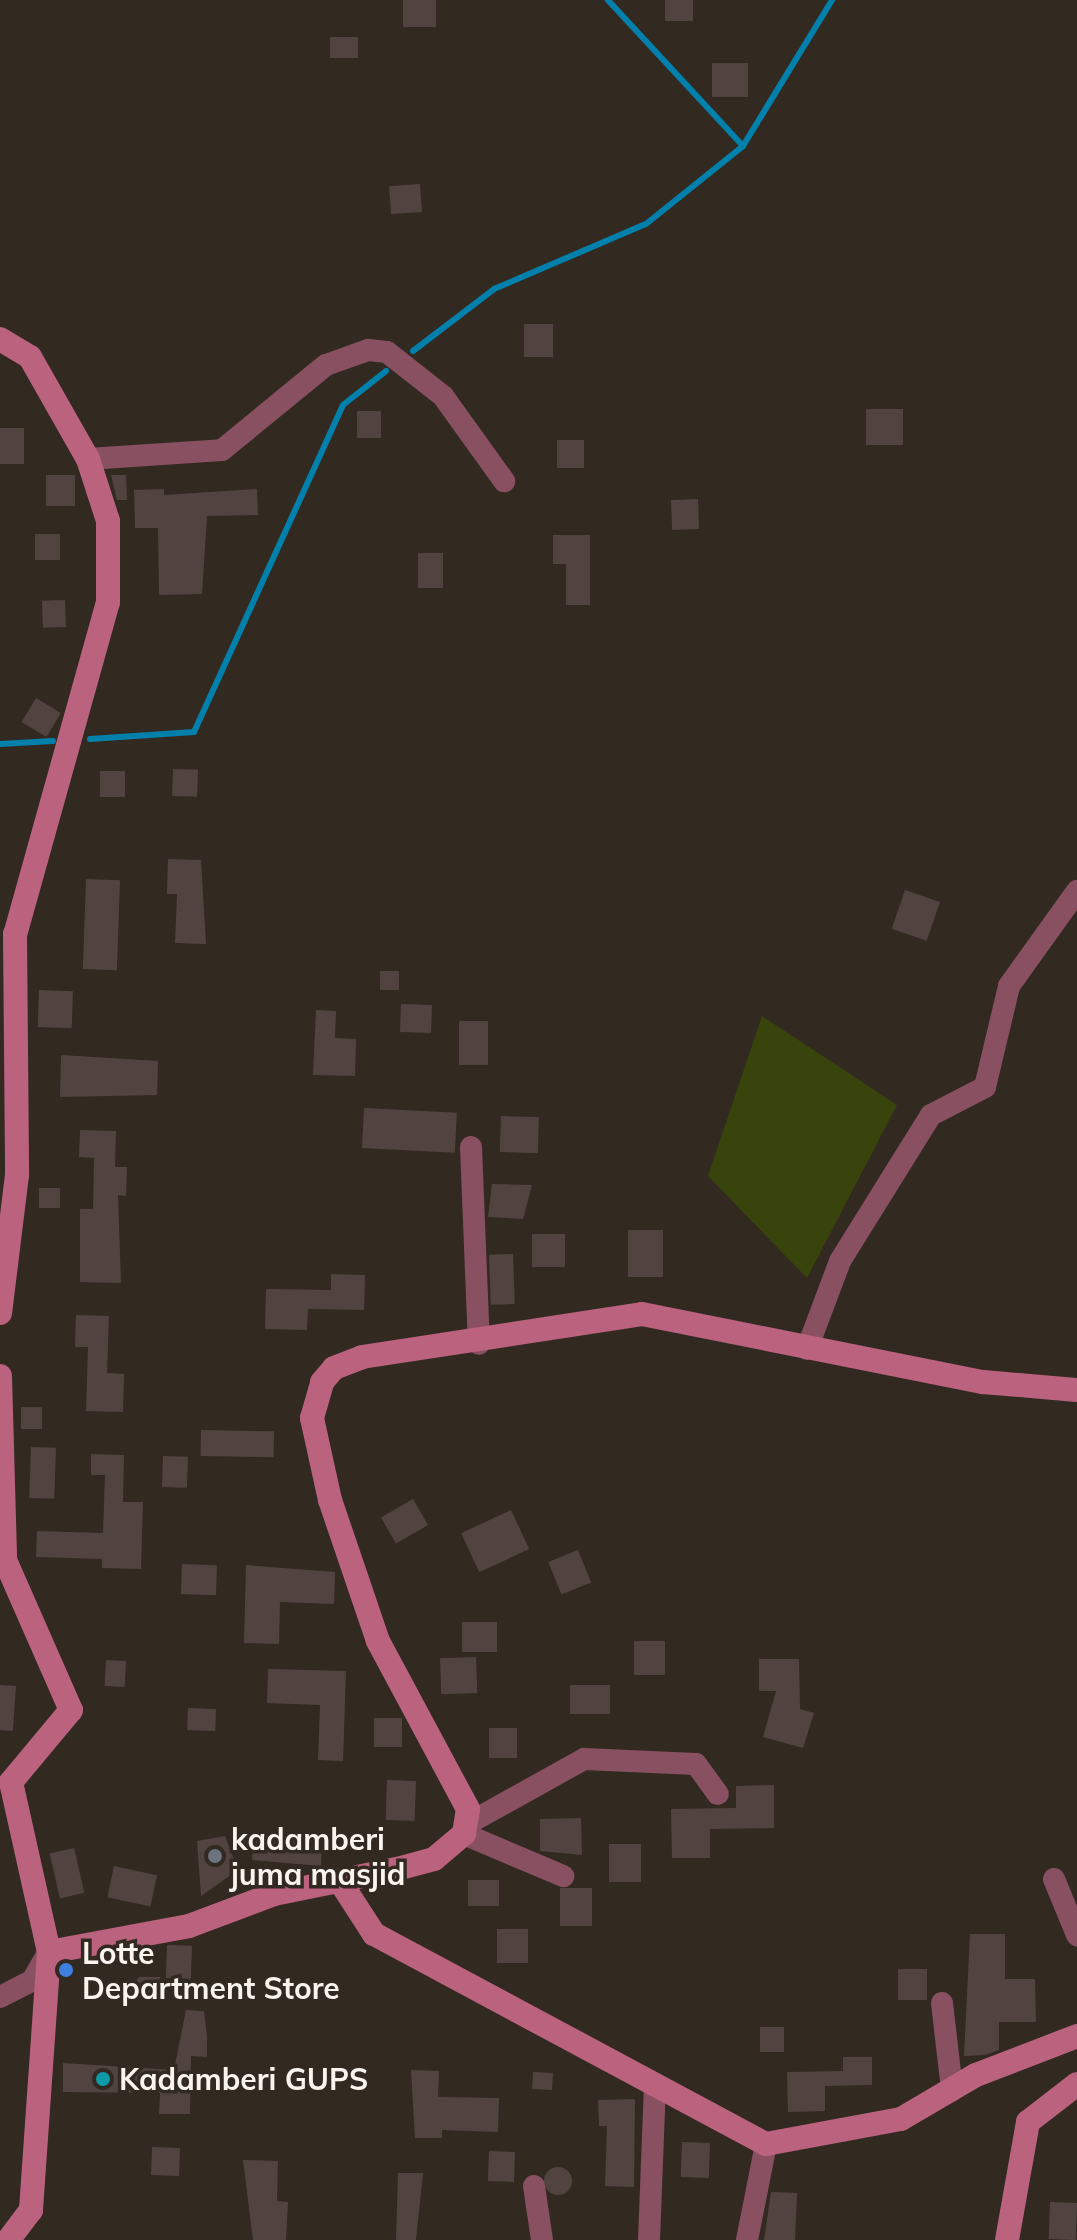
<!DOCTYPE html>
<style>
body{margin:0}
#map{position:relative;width:1077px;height:2240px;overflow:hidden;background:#322921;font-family:Mulish,sans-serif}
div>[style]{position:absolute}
.green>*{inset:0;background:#39440d}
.stream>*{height:6px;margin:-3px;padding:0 3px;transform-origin:3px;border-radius:3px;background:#0280ac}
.building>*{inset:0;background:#514440;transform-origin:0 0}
.round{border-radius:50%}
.street>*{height:22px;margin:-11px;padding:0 11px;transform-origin:11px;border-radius:11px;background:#885061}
.secondary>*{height:24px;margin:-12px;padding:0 12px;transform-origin:12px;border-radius:12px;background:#bb627e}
.dots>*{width:22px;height:22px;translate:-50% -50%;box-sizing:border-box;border:4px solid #322921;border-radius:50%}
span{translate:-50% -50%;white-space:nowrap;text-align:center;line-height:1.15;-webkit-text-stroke:7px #322921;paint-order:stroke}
.poi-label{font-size:30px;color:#faf4ee;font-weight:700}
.left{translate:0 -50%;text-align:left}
</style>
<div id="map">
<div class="green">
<div style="clip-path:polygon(762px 1016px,897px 1105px,807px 1278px,708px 1176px)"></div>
</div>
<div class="stream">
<div style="left:743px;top:146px;width:171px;rotate:-58.6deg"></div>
<div style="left:413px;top:351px;width:102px;rotate:-37.4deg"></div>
<div style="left:494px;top:289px;width:165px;rotate:-23.2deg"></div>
<div style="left:646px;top:224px;width:124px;rotate:-38.8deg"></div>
<div style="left:743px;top:146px;width:199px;rotate:-132.8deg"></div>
<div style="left:90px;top:739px;width:104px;rotate:-3.9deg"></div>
<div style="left:194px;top:732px;width:359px;rotate:-65.5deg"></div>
<div style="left:343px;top:405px;width:55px;rotate:-38.3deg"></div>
<div style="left:0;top:744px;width:53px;rotate:-3.2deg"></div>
</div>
<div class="building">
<div style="left:403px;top:0;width:33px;height:27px"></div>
<div style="left:665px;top:0;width:28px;height:21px"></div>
<div style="left:330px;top:37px;width:28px;height:21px"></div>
<div style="left:712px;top:63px;width:36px;height:34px"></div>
<div style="left:420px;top:184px;width:28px;height:31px;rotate:86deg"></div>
<div style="left:524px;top:324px;width:29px;height:33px"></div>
<div style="left:903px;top:409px;width:36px;height:37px;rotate:90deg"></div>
<div style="left:357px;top:411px;width:24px;height:27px"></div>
<div style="left:0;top:428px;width:24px;height:36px"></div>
<div style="left:557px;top:440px;width:27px;height:28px"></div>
<div style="left:75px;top:475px;width:31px;height:29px;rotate:90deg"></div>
<div style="clip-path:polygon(111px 475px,126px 475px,127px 500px,117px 500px)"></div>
<div style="clip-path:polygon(164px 489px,164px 495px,257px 489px,258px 515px,207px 516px,202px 594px,159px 595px,158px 528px,135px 528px,134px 490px)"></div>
<div style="left:698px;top:499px;width:30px;height:27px;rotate:88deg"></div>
<div style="left:60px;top:534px;width:26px;height:25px;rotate:90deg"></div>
<div style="clip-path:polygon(553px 535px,590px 535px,590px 605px,566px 605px,566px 564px,553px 564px)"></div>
<div style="left:418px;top:553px;width:25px;height:35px"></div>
<div style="left:65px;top:600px;width:27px;height:23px;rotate:88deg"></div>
<div style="left:36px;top:698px;width:29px;height:28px;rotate:31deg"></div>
<div style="left:173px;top:769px;width:25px;height:27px;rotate:2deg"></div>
<div style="left:100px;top:771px;width:25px;height:26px"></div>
<div style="clip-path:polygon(168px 859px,201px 860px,206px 944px,175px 943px,177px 894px,167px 894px)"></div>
<div style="left:86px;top:879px;width:34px;height:90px;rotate:2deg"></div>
<div style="left:905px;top:890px;width:37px;height:41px;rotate:19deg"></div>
<div style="left:380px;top:971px;width:19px;height:19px"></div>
<div style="left:39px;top:990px;width:34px;height:37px;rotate:2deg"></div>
<div style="left:401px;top:1004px;width:31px;height:28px;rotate:2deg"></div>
<div style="clip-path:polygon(316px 1010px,336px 1011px,335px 1038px,356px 1039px,355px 1076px,313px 1075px)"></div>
<div style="left:459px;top:1021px;width:29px;height:44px"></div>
<div style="clip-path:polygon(61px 1055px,158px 1061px,157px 1095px,60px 1097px)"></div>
<div style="left:364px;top:1108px;width:93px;height:40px;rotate:3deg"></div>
<div style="left:501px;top:1116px;width:38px;height:36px;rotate:2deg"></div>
<div style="clip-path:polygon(80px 1130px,116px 1131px,115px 1167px,127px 1167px,126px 1196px,118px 1195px,121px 1283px,80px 1282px,80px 1209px,93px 1209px,94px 1158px,79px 1157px)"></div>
<div style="clip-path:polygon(492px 1184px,532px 1185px,523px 1219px,488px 1217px)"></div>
<div style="left:39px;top:1188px;width:21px;height:20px"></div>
<div style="left:628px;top:1230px;width:35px;height:47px"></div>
<div style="left:532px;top:1234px;width:33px;height:33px"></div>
<div style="left:513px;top:1254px;width:50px;height:24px;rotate:88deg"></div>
<div style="clip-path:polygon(331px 1274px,365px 1275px,364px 1310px,308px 1309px,307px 1330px,265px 1329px,266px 1289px,331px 1290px)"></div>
<div style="clip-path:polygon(76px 1315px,109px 1316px,107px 1373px,124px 1374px,123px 1412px,86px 1411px,88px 1347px,75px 1347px)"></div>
<div style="left:21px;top:1407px;width:21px;height:22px"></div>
<div style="left:201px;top:1430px;width:73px;height:26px;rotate:1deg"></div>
<div style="left:31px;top:1447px;width:25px;height:51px;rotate:2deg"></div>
<div style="clip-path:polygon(91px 1454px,124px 1455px,123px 1502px,143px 1502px,141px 1569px,102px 1568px,102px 1559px,36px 1557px,37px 1531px,103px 1533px,105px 1475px,91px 1475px)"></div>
<div style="left:163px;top:1456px;width:25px;height:31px;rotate:2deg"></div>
<div style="left:413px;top:1499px;width:30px;height:37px;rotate:60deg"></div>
<div style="left:511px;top:1510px;width:43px;height:55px;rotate:65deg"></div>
<div style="left:578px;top:1550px;width:35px;height:32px;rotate:68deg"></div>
<div style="left:182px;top:1564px;width:35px;height:30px;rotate:2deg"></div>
<div style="clip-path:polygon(246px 1565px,335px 1572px,334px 1604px,280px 1602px,279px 1644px,244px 1643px)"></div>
<div style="left:462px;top:1622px;width:35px;height:30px"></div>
<div style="left:634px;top:1641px;width:31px;height:34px"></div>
<div style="left:476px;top:1657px;width:36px;height:36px;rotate:88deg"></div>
<div style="clip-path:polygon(759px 1659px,799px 1659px,800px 1709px,814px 1713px,803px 1748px,763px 1737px,776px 1691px,759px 1691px)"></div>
<div style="left:106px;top:1660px;width:20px;height:26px;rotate:3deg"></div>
<div style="clip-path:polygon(268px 1669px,346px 1671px,343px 1761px,318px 1760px,320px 1705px,267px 1703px)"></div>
<div style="left:0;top:1685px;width:16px;height:45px;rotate:4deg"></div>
<div style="left:610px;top:1685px;width:29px;height:40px;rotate:90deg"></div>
<div style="left:188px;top:1708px;width:28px;height:22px;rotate:2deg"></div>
<div style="left:374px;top:1718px;width:28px;height:29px"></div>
<div style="left:489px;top:1728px;width:28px;height:30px"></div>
<div style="left:387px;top:1780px;width:29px;height:40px;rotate:2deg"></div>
<div style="clip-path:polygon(774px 1785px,774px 1828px,710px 1829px,710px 1858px,672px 1858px,671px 1809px,736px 1808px,736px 1786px)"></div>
<div style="clip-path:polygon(581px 1818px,582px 1855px,540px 1851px,540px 1819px)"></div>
<div style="clip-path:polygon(287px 1834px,322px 1835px,321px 1866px,252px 1860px,253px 1840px,287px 1841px)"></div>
<div style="clip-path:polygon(225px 1836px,238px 1870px,201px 1896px,197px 1841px)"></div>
<div style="left:609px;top:1844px;width:32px;height:38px"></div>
<div style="left:74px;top:1848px;width:46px;height:25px;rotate:77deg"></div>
<div style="left:114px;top:1866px;width:44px;height:32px;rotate:12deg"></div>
<div style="left:499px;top:1880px;width:26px;height:31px;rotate:90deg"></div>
<div style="left:592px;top:1888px;width:38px;height:32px;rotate:90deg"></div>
<div style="left:497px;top:1929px;width:31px;height:34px"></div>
<div style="clip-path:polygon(970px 1934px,1005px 1934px,1005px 1979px,1035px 1979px,1036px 2022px,999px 2022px,999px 2050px,985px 2055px,964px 2056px)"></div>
<div style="left:167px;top:1945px;width:25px;height:33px;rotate:2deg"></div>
<div style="left:898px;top:1969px;width:29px;height:31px"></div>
<div style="clip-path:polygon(139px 1977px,160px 1977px,160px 1996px,125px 1996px)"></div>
<div style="clip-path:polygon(186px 2010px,204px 2011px,207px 2037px,207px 2057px,191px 2056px,190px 2114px,159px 2114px,160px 2093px,63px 2092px,63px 2063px,174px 2070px)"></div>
<div style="left:760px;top:2027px;width:24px;height:25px"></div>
<div style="clip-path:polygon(843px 2057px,872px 2057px,872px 2085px,825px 2086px,825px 2111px,788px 2112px,787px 2072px,843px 2071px)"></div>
<div style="clip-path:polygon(411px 2070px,439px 2071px,438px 2097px,499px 2098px,498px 2132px,442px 2130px,442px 2138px,415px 2138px)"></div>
<div style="left:533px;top:2072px;width:20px;height:17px;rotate:3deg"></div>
<div style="clip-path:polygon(635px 2099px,634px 2187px,605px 2186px,607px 2126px,599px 2126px,598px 2100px)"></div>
<div style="left:682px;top:2142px;width:28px;height:35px;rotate:2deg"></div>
<div style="left:152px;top:2147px;width:28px;height:28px;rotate:2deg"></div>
<div style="left:489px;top:2151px;width:26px;height:30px;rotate:2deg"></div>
<div style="clip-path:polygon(243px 2160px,278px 2161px,277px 2201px,288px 2202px,286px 2240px,253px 2240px)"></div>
<div class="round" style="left:544px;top:2167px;width:28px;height:28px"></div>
<div style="clip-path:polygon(398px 2173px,423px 2173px,416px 2240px,396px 2240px)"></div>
<div style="clip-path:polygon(771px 2192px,797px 2193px,795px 2240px,764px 2240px)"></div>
<div style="left:1050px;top:2202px;width:27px;height:37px;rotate:2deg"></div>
</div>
<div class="street">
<div style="left:88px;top:459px;width:134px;rotate:-3.8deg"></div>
<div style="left:222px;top:450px;width:134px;rotate:-39.3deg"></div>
<div style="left:326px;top:365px;width:45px;rotate:-19.7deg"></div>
<div style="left:368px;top:350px;width:19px;rotate:6deg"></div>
<div style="left:387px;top:352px;width:71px;rotate:38.2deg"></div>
<div style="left:443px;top:396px;width:105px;rotate:54.3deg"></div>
<div style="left:471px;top:1147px;width:197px;rotate:87.7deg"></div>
<div style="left:807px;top:1349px;width:94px;rotate:-69.4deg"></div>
<div style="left:840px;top:1261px;width:172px;rotate:-58.1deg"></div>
<div style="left:931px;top:1115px;width:61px;rotate:-27.4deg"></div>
<div style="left:985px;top:1087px;width:104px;rotate:-76.6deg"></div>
<div style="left:1009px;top:986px;width:117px;rotate:-54.4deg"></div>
<div style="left:469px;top:1823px;width:132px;rotate:-29.1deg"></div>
<div style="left:584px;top:1759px;width:112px;rotate:2.6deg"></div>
<div style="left:696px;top:1764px;width:37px;rotate:54deg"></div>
<div style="left:464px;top:1834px;width:108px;rotate:23deg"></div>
<div style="left:1054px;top:1879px;width:61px;rotate:67.7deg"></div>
<div style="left:0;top:1997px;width:36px;rotate:-27deg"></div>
<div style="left:32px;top:1981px;width:34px;rotate:-60deg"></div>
<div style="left:942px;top:2003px;width:88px;rotate:83.4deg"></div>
<div style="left:534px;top:2186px;width:55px;rotate:81.6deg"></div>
<div style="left:649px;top:2240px;width:156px;rotate:-87.8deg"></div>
<div style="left:747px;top:2240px;width:98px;rotate:-78.8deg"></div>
</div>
<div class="secondary">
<div style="left:0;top:339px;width:35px;rotate:31deg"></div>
<div style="left:30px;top:357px;width:117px;rotate:60.4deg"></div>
<div style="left:88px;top:459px;width:65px;rotate:72.1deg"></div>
<div style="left:108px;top:521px;width:81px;rotate:90deg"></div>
<div style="left:108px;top:602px;width:345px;rotate:105.6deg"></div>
<div style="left:15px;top:934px;width:241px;rotate:89.5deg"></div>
<div style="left:17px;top:1175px;width:139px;rotate:97deg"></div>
<div style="left:0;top:1376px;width:184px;rotate:88.4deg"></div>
<div style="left:5px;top:1560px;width:164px;rotate:66.3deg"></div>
<div style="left:71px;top:1710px;width:94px;rotate:129.8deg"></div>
<div style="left:11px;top:1782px;width:174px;rotate:77.4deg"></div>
<div style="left:49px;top:1952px;width:259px;rotate:94deg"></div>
<div style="left:31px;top:2210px;width:38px;rotate:127deg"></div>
<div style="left:341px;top:1883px;width:61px;rotate:57.1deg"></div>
<div style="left:374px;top:1934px;width:445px;rotate:28.2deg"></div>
<div style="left:766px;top:2144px;width:137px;rotate:-10.5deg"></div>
<div style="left:901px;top:2119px;width:87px;rotate:-30.4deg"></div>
<div style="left:976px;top:2075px;width:108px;rotate:-21.1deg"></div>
<div style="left:49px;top:1952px;width:142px;rotate:-10.5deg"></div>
<div style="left:189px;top:1926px;width:91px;rotate:-20.6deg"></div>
<div style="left:274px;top:1894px;width:126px;rotate:-11.5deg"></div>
<div style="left:397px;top:1869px;width:38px;rotate:-15deg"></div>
<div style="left:434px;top:1859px;width:39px;rotate:-40deg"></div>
<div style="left:464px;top:1834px;width:25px;rotate:-81deg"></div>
<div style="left:468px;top:1809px;width:191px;rotate:-118.2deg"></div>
<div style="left:378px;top:1641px;width:149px;rotate:-108.8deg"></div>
<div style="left:330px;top:1500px;width:84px;rotate:-102.4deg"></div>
<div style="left:312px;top:1418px;width:37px;rotate:-74deg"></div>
<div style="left:322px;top:1382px;width:18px;rotate:-49deg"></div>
<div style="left:334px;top:1368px;width:30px;rotate:-21deg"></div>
<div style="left:362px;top:1357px;width:283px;rotate:-8.7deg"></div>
<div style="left:642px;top:1314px;width:348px;rotate:11.3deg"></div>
<div style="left:983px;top:1382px;width:94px;rotate:4.9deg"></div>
<div style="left:1007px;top:2240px;width:120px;rotate:-79.9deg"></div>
<div style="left:1028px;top:2122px;width:62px;rotate:-37.8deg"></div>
</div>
<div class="dots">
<div style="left:215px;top:1856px;background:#6b7280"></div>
<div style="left:66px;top:1970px;background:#3f7fe0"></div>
<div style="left:103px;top:2079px;background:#0f9aa8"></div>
</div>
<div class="poi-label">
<span class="left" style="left:231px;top:1856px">kadamberi<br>juma masjid</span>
<span class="left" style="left:82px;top:1970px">Lotte<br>Department Store</span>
<span class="left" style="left:119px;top:2079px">Kadamberi GUPS</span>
</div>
</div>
